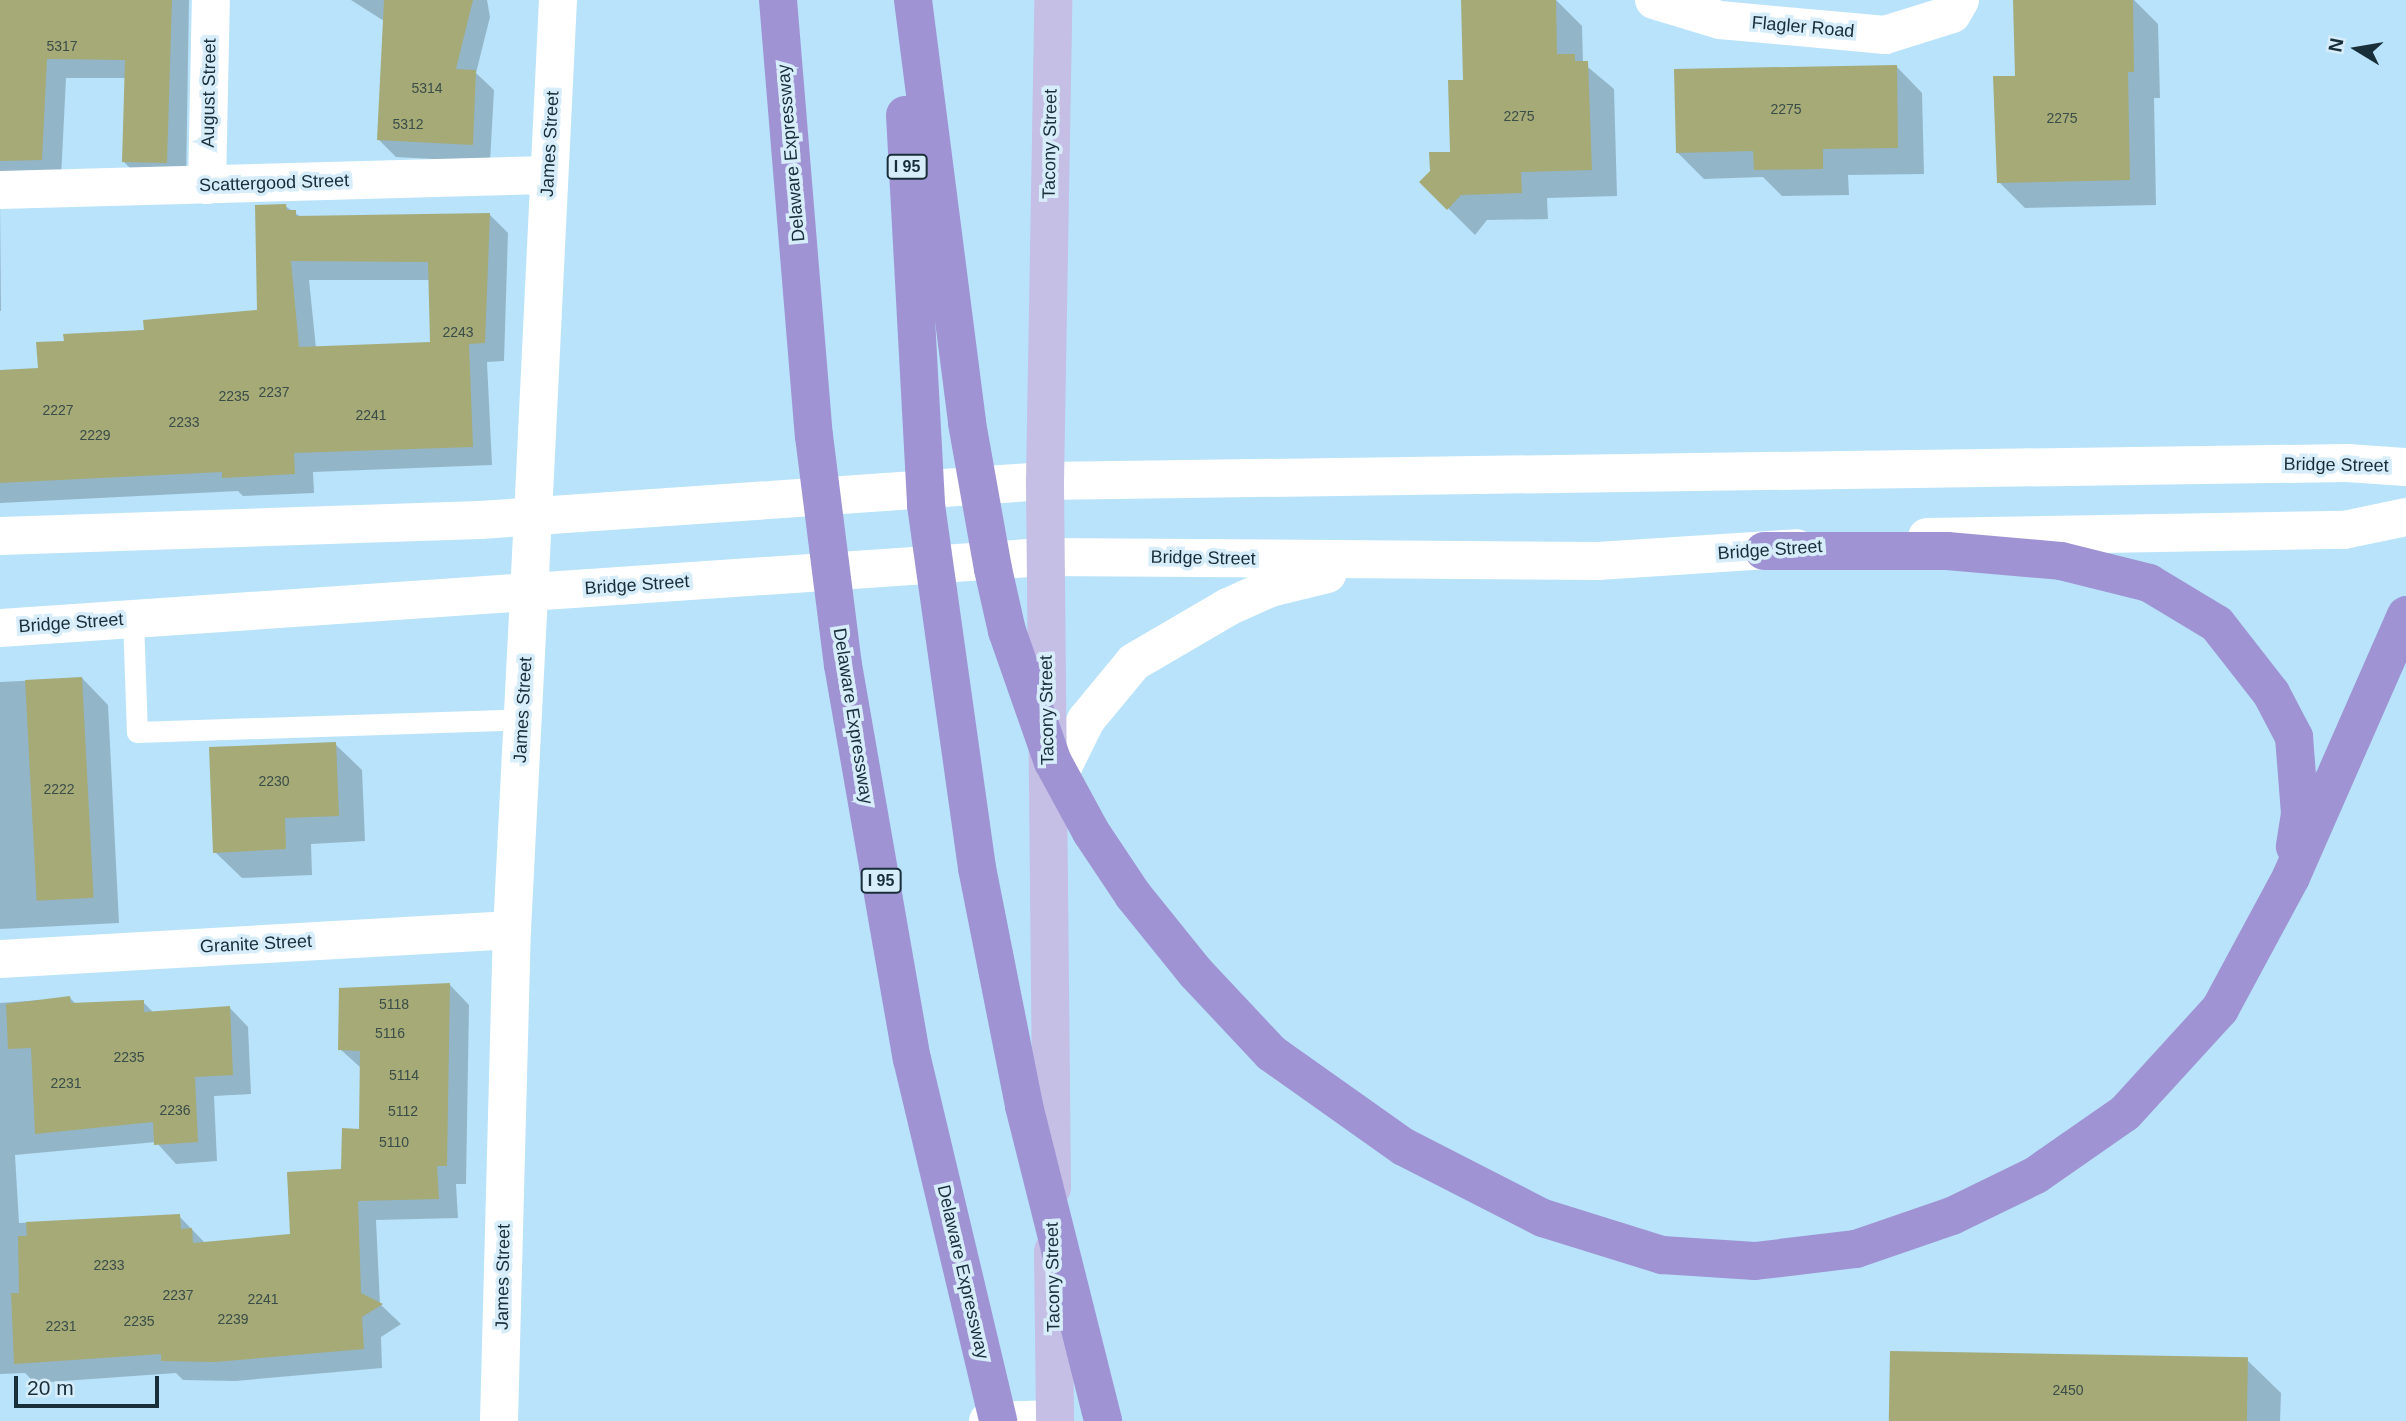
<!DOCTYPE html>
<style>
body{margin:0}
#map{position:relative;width:2406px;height:1421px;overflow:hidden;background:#b8e3fb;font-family:Helvetica,sans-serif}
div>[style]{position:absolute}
.shadow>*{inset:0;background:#0003}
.building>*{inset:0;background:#a5aa77;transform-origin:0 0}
.service>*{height:21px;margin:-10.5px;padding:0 10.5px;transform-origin:10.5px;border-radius:10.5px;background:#fff}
.minor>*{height:38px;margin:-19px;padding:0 19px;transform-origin:19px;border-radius:19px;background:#fff}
.secondary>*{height:38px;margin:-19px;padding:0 19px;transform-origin:19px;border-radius:19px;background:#fff}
.primary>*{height:38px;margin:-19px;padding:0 19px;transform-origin:19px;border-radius:19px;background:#c5bee5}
.motorway>*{height:38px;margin:-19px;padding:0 19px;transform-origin:19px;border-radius:19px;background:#9f93d3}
span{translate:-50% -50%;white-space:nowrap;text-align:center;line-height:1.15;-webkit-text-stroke:7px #d7edf9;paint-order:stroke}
.number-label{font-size:14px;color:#3b4d48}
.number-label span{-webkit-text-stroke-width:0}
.shield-label span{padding:2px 5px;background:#d7edf9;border:2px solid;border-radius:5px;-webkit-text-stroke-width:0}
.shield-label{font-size:16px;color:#182e39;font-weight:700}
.street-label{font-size:18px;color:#182e39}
.north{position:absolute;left:2322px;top:14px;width:70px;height:70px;-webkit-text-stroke:5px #d7edf9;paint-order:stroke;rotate:281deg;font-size:19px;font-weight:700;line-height:28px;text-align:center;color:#182e39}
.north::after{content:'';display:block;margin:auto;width:24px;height:32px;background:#182e39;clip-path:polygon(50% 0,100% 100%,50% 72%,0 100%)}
.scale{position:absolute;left:14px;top:1376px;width:145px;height:32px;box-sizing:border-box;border:4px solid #182e39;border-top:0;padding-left:9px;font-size:21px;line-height:24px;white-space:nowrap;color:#182e39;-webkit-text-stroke:5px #d7edf9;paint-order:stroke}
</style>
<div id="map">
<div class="shadow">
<div style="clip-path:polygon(0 0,189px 0,186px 182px,143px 181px,124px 162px,126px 78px,66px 78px,61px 178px,0 186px)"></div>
<div style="clip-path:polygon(351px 0,487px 0,490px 17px,476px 73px,494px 90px,490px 162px,396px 157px,379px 140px,384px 21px)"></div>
<div style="clip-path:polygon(1490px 0,1556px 0,1582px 26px,1583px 63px,1614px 89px,1617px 196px,1547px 198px,1548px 219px,1487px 220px,1475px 235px,1422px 182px,1452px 153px,1465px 82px)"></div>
<div style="clip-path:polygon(2017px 0,2134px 0,2158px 24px,2160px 98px,2154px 98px,2156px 205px,2025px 208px,1999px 182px,2017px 77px)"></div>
<div style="clip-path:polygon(1896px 66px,1922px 93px,1924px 174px,1848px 175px,1849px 195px,1782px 196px,1763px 177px,1704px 179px,1677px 152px)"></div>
<div style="clip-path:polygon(0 199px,1px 311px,0 311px)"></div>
<div style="clip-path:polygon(evenodd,285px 206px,301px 217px,489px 214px,508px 233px,504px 361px,487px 362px,492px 465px,313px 472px,314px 493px,243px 496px,238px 491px,0 503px,0 372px,40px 369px,66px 342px,258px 312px,285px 206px,309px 280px,430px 280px,432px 343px,316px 348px,309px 280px)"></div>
<div style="clip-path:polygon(82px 678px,108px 705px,119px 923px,0 929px,0 682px)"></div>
<div style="clip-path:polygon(335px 744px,362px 770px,365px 841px,311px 844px,312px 875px,242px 878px,215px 852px)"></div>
<div style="clip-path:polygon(450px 985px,469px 1005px,466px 1184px,456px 1184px,458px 1218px,376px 1220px,380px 1304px,401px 1324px,381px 1337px,382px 1368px,235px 1381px,183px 1380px,176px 1373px,35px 1383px,25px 1373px,0 1374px,0 1003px,70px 998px,76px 1004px,143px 1002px,154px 1013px,229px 1007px,248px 1027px,251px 1094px,214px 1096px,217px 1161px,176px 1164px,156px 1142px,15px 1155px,19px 1223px,179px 1216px,206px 1244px,292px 1235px,342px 1170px,361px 1130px,361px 1068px,340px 1049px)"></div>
<div style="clip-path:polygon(2247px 1360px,2281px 1393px,2280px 1421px,1890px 1421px)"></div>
</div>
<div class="building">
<div style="clip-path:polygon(0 0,172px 0,167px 163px,122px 162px,125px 60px,47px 59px,42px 160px,0 161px)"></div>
<div style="clip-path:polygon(384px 0,473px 0,456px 69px,476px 70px,473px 145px,377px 140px)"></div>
<div style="clip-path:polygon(1461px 0,1556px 0,1557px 54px,1575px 54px,1575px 61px,1588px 61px,1592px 170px,1521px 172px,1522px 193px,1461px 195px,1447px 210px,1419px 182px,1430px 171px,1429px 152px,1450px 152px,1448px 80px,1463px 80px)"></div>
<div style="clip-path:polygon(2013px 0,2133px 0,2134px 72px,2128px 72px,2130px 180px,1997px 183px,1993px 76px,2015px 76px)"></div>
<div style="clip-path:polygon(1897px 65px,1898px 148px,1823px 149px,1823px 169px,1754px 170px,1753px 151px,1676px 153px,1674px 69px)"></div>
<div style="clip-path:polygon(evenodd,286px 204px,287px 210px,296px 210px,296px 216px,490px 213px,485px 343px,469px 344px,473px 447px,294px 453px,295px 474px,222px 478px,222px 472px,0 483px,0 370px,38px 368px,36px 342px,64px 341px,63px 334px,144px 330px,143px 320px,257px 310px,255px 205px,286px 204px,291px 261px,428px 262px,430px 342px,299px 347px,291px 261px)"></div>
<div style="left:82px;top:677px;width:221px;height:57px;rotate:87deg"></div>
<div style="clip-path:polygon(336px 742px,339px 816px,285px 818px,286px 849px,213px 853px,209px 747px)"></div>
<div style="clip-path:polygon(450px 983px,447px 1166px,437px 1166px,439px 1199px,358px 1201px,361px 1293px,383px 1304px,362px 1317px,364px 1349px,215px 1362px,161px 1361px,161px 1354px,14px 1364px,11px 1293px,19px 1293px,18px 1236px,27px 1236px,26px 1222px,180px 1214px,181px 1229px,192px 1228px,193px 1243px,290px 1234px,287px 1172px,341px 1169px,342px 1128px,359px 1129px,360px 1051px,338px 1050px,339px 988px)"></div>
<div style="clip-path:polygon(70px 996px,71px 1003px,144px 1000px,144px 1012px,230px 1006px,233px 1075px,195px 1077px,198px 1142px,154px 1145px,153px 1122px,35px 1134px,31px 1048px,8px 1049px,6px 1004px)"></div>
<div style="left:1890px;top:1351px;width:358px;height:70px;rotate:1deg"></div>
</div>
<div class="service">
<div style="left:133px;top:619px;width:113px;rotate:88deg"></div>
<div style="left:137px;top:732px;width:385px;rotate:-1.9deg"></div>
</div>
<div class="minor">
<div style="left:1654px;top:0;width:69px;rotate:16.9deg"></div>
<div style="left:1720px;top:20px;width:166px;rotate:5.2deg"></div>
<div style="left:1885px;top:35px;width:70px;rotate:-17.4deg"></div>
<div style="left:1952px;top:14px;width:16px;rotate:-60deg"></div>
<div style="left:207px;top:185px;width:185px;rotate:-88.8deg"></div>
<div style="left:0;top:190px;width:548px;rotate:-1.57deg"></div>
<div style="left:533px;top:516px;width:517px;rotate:-87.23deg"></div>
<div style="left:0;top:959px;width:513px;rotate:-3.24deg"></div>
<div style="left:988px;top:1421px;width:67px;rotate:-1.7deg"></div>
</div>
<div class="secondary">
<div style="left:0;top:536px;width:480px;rotate:-1.9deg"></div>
<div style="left:480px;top:520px;width:566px;rotate:-3.95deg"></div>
<div style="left:1045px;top:481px;width:1302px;rotate:-0.79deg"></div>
<div style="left:2347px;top:463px;width:59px;rotate:3.9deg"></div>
<div style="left:1927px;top:537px;width:417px;rotate:-1deg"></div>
<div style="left:2344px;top:530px;width:63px;rotate:-11.8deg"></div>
<div style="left:0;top:628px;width:1047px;rotate:-3.89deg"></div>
<div style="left:1045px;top:557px;width:553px;rotate:0.41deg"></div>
<div style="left:1598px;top:561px;width:199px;rotate:-3.7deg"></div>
<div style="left:1048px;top:797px;width:86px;rotate:-63.7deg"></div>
<div style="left:1086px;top:720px;width:75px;rotate:-50.4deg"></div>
<div style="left:1134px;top:662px;width:109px;rotate:-30.3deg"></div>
<div style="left:1228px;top:607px;width:46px;rotate:-24.3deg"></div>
<div style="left:1270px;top:588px;width:59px;rotate:-13.8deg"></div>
<div style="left:499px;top:1421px;width:491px;rotate:-88.5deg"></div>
<div style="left:512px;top:930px;width:415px;rotate:-87.1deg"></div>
</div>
<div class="primary">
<div style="left:1052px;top:1188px;width:707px;rotate:-90.57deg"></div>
<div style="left:1045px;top:481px;width:481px;rotate:-89deg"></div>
<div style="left:1053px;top:1251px;width:170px;rotate:89.3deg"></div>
</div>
<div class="motorway">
<div style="left:778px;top:0;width:437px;rotate:85.3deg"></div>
<div style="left:814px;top:436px;width:231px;rotate:82.8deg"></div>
<div style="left:843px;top:665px;width:400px;rotate:80.1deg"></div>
<div style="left:912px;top:1059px;width:372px;rotate:76.6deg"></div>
<div style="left:913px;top:0;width:426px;rotate:82.7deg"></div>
<div style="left:967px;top:423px;width:148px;rotate:79.9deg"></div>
<div style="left:993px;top:569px;width:64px;rotate:77.3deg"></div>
<div style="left:1007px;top:631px;width:139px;rotate:70.7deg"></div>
<div style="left:1053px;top:762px;width:80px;rotate:61.5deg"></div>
<div style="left:1091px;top:832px;width:76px;rotate:56.3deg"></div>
<div style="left:1133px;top:895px;width:100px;rotate:51.1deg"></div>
<div style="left:1196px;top:973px;width:110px;rotate:46.8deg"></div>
<div style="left:1271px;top:1053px;width:163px;rotate:35.3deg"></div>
<div style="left:1404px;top:1147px;width:156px;rotate:27.1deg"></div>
<div style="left:1543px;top:1218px;width:125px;rotate:17.3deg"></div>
<div style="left:1662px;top:1255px;width:93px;rotate:3.7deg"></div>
<div style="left:1755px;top:1261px;width:102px;rotate:-6.8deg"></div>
<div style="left:1856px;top:1249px;width:102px;rotate:-19deg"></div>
<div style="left:1952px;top:1216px;width:93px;rotate:-26deg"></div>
<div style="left:2036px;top:1175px;width:108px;rotate:-34.9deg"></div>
<div style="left:2125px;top:1113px;width:141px;rotate:-47.6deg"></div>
<div style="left:2220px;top:1009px;width:150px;rotate:-61.7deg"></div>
<div style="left:2291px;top:877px;width:286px;rotate:-66.3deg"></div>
<div style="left:905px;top:115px;width:391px;rotate:86.9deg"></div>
<div style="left:926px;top:505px;width:367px;rotate:82deg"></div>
<div style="left:977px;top:868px;width:243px;rotate:78.8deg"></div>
<div style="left:1024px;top:1106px;width:325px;rotate:75.9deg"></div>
<div style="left:1764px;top:551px;width:183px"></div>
<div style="left:1947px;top:551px;width:114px;rotate:5deg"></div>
<div style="left:2061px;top:561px;width:91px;rotate:14deg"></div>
<div style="left:2149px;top:583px;width:79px;rotate:31.1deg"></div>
<div style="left:2217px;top:624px;width:88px;rotate:52deg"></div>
<div style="left:2271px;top:693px;width:50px;rotate:62.4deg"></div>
<div style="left:2294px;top:737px;width:77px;rotate:85.5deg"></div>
<div style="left:2300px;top:814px;width:33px;rotate:99deg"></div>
</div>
<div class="number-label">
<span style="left:62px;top:46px">5317</span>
<span style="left:427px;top:88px">5314</span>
<span style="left:1786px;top:109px">2275</span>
<span style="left:1519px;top:116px">2275</span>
<span style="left:2062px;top:118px">2275</span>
<span style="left:408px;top:124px">5312</span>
<span style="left:458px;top:332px">2243</span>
<span style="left:274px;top:392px">2237</span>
<span style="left:234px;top:396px">2235</span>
<span style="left:58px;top:410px">2227</span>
<span style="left:371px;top:415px">2241</span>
<span style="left:184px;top:422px">2233</span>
<span style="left:95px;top:435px">2229</span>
<span style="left:274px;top:781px">2230</span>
<span style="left:59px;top:789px">2222</span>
<span style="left:394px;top:1004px">5118</span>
<span style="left:390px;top:1033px">5116</span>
<span style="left:129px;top:1057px">2235</span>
<span style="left:404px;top:1075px">5114</span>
<span style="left:66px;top:1083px">2231</span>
<span style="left:175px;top:1110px">2236</span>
<span style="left:403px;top:1111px">5112</span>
<span style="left:394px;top:1142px">5110</span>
<span style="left:109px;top:1265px">2233</span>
<span style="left:178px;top:1295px">2237</span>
<span style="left:263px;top:1299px">2241</span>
<span style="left:233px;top:1319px">2239</span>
<span style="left:139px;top:1321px">2235</span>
<span style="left:61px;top:1326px">2231</span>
<span style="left:2068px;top:1390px">2450</span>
</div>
<div class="shield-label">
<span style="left:907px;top:167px">I 95</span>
<span style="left:881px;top:881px">I 95</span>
</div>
<div class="street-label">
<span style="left:1803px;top:27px;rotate:5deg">Flagler Road</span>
<span style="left:209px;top:93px;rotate:-89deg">August Street</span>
<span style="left:550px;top:144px;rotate:-87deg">James Street</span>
<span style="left:1050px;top:144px;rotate:-89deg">Tacony Street</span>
<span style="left:791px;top:153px;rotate:-95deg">Delaware Expressway</span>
<span style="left:274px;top:183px;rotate:-2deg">Scattergood Street</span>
<span style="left:2336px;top:465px;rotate:1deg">Bridge Street</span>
<span style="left:1770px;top:550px;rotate:-4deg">Bridge Street</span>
<span style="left:1203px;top:558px;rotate:1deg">Bridge Street</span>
<span style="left:637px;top:585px;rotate:-4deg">Bridge Street</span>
<span style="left:71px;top:623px;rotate:-4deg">Bridge Street</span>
<span style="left:523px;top:710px;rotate:-87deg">James Street</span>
<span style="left:1047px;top:710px;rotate:-91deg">Tacony Street</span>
<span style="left:853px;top:716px;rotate:81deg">Delaware Expressway</span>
<span style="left:256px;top:944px;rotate:-3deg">Granite Street</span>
<span style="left:963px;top:1272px;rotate:77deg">Delaware Expressway</span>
<span style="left:503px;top:1277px;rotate:-89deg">James Street</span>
<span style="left:1053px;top:1277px;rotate:-91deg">Tacony Street</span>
</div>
<div class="north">N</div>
<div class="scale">20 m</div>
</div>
